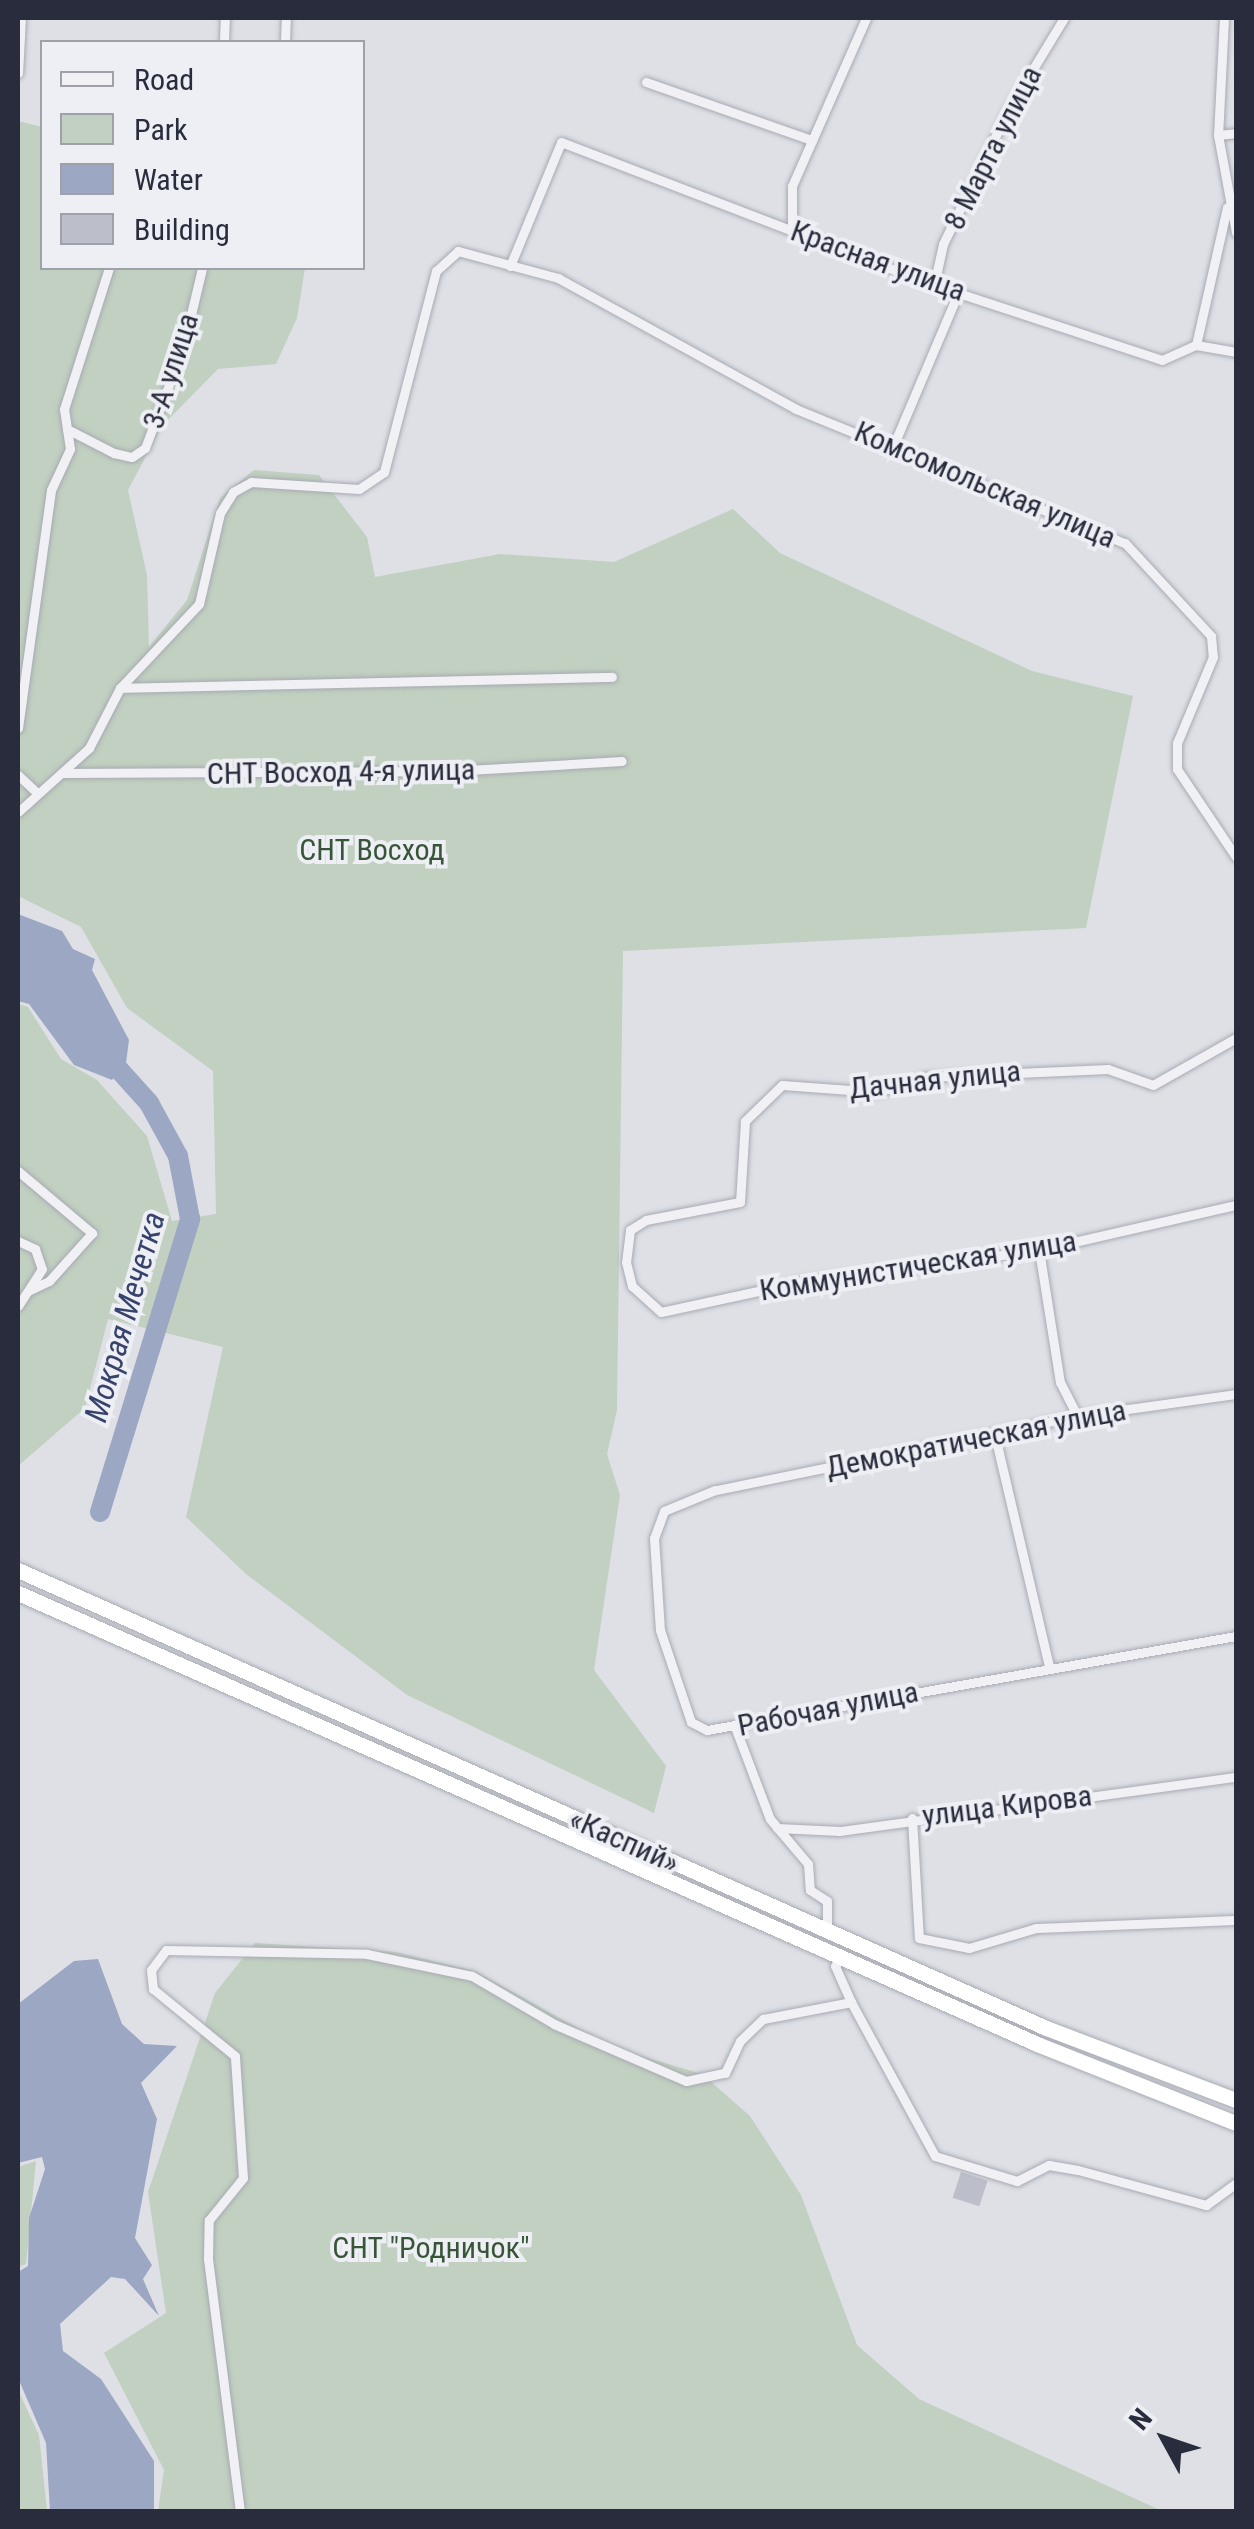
<!DOCTYPE html>
<meta charset="utf-8">
<style>
body{margin:0}
#map{position:relative;width:1254px;height:2529px;overflow:hidden;background:#dee0e6;font-family:"Roboto Condensed",sans-serif}
div>[style]{position:absolute}
.green>*{inset:0;background:#c1d0c0}
.water>*{inset:0;background:#9ca7c4}
.river>*{height:20px;margin:-10px;padding:0 10px;transform-origin:10px;border-radius:10px;background:#9ca7c4}
.building>*{inset:0;background:#bcbec9;transform-origin:0 0}
.roads{filter:drop-shadow(0 0 2px #a8aab3) drop-shadow(0 0 2px #a8aab3)}
.street>*{height:9px;margin:-4.5px;padding:0 4.5px;transform-origin:4.5px;border-radius:4.5px;background:#f1f1f5}
.highway>*{height:15px;margin:-7.5px;padding:0 7.5px;transform-origin:7.5px;border-radius:7.5px;background:#fff}
span{translate:-50% -50%;white-space:nowrap;text-align:center;line-height:1.15;-webkit-text-stroke:8px #eeeff4;paint-order:stroke}
.street-label{font-size:30px;color:#292c3c}
.park-label{font-size:30px;color:#375638}
.water-label{font-size:32px;color:#37436c;font-style:italic}
.frame{position:absolute;inset:0;border:20px solid #292c3c;pointer-events:none}
.legend{position:absolute;left:40px;top:40px;width:325px;height:230px;box-sizing:border-box;background:#eeeff4;border:2px solid #9fa1aa;margin:0;padding:12px 18px;list-style:none;font-size:30px;color:#292c3c}
.legend li{display:flex;align-items:center;gap:20px;height:50px}
.legend b{width:50px;border:2px solid #9fa1aa}
.north{position:absolute;left:1114px;top:2389px;width:100px;height:100px;-webkit-text-stroke:8px #eeeff4;paint-order:stroke;rotate:310deg;font-size:28px;font-weight:700;line-height:40px;text-align:center;color:#292c3c}
.north::after{content:'';display:block;margin:auto;width:35px;height:45px;background:#292c3c;clip-path:polygon(50% 0,100% 100%,50% 72%,0 100%)}
</style>
<div id="map">
<div class="green">
<div style="clip-path:polygon(18px 121px,42px 127px,42px 268px,305px 268px,297px 318px,276px 364px,218px 369px,162px 426px,128px 490px,147px 575px,149px 647px,187px 600px,220px 498px,254px 470px,319px 475px,367px 537px,375px 577px,500px 554px,614px 562px,733px 509px,780px 553px,1032px 671px,1133px 696px,1086px 928px,623px 951px,617px 1410px,607px 1454px,620px 1495px,594px 1670px,666px 1766px,654px 1813px,407px 1695px,246px 1574px,186px 1517px,223px 1347px,108px 1319px,85px 1408px,18px 1466px,18px 1004px,28px 1007px,61px 1059px,97px 1080px,147px 1136px,172px 1221px,216px 1214px,213px 1071px,127px 1008px,81px 927px,18px 896px)"></div>
<div style="clip-path:polygon(255px 1943px,396px 1952px,475px 1971px,614px 2048px,702px 2074px,750px 2116px,801px 2195px,857px 2345px,919px 2399px,1162px 2511px,158px 2511px,164px 2470px,104px 2353px,166px 2313px,148px 2192px,215px 1993px)"></div>
<div style="clip-path:polygon(36px 2161px,26px 2264px,18px 2267px,18px 2167px)"></div>
<div style="clip-path:polygon(18px 2390px,39px 2435px,47px 2511px,18px 2511px)"></div>
</div>
<div class="water">
<div style="clip-path:polygon(18px 914px,62px 931px,73px 949px,95px 959px,92px 970px,129px 1040px,126px 1063px,112px 1080px,74px 1065px,29px 1004px,18px 1001px)"></div>
<div style="clip-path:polygon(98px 1959px,122px 2024px,144px 2044px,177px 2046px,141px 2083px,157px 2119px,135px 2238px,152px 2265px,143px 2279px,159px 2316px,125px 2279px,111px 2277px,60px 2324px,63px 2351px,101px 2379px,154px 2461px,154px 2511px,50px 2511px,46px 2443px,18px 2378px,18px 2272px,28px 2266px,29px 2218px,45px 2169px,42px 2157px,18px 2163px,18px 2004px,74px 1961px)"></div>
</div>
<div class="river">
<div style="left:100px;top:1512px;width:307px;rotate:-72.9deg"></div>
<div style="left:190px;top:1219px;width:64px;rotate:-100.8deg"></div>
<div style="left:178px;top:1156px;width:60px;rotate:-118.7deg"></div>
<div style="left:149px;top:1103px;width:67px;rotate:-132deg"></div>
</div>
<div class="building">
<div style="left:961px;top:2172px;width:28px;height:27px;rotate:18deg"></div>
</div>
<div class="roads">
<div class="street">
<div style="left:1224px;top:18px;width:117px;rotate:92.9deg"></div>
<div style="left:1218px;top:135px;width:99px;rotate:79.5deg"></div>
<div style="left:224px;top:42px;width:24px;rotate:-88deg"></div>
<div style="left:285px;top:42px;width:24px;rotate:-88deg"></div>
<div style="left:18px;top:73px;width:55px;rotate:-86.9deg"></div>
<div style="left:646px;top:82px;width:176px;rotate:19.3deg"></div>
<div style="left:1218px;top:135px;width:18px;rotate:-6deg"></div>
<div style="left:792px;top:229px;width:43px;rotate:-90deg"></div>
<div style="left:792px;top:186px;width:184px;rotate:-66.2deg"></div>
<div style="left:510px;top:266px;width:134px;rotate:-67.6deg"></div>
<div style="left:561px;top:142px;width:399px;rotate:21deg"></div>
<div style="left:934px;top:285px;width:240px;rotate:18.2deg"></div>
<div style="left:1162px;top:360px;width:37px;rotate:-24deg"></div>
<div style="left:1196px;top:345px;width:41px;rotate:9.9deg"></div>
<div style="left:934px;top:285px;width:42px;rotate:-77.6deg"></div>
<div style="left:943px;top:244px;width:149px;rotate:-64.1deg"></div>
<div style="left:1008px;top:110px;width:108px;rotate:-58.7deg"></div>
<div style="left:1196px;top:345px;width:141px;rotate:-77.3deg"></div>
<div style="left:67px;top:429px;width:53px;rotate:27.1deg"></div>
<div style="left:114px;top:453px;width:18px;rotate:13deg"></div>
<div style="left:132px;top:457px;width:16px;rotate:-35deg"></div>
<div style="left:145px;top:448px;width:107px;rotate:-69.2deg"></div>
<div style="left:183px;top:348px;width:82px;rotate:-76.6deg"></div>
<div style="left:894px;top:444px;width:166px;rotate:-67deg"></div>
<div style="left:120px;top:688px;width:492px;rotate:-1.3deg"></div>
<div style="left:18px;top:728px;width:240px;rotate:-82.1deg"></div>
<div style="left:51px;top:490px;width:45px;rotate:-65.1deg"></div>
<div style="left:70px;top:449px;width:40px;rotate:-98.5deg"></div>
<div style="left:64px;top:409px;width:148px;rotate:-72.3deg"></div>
<div style="left:62px;top:773px;width:388px;rotate:-0.3deg"></div>
<div style="left:450px;top:771px;width:172px;rotate:-3.3deg"></div>
<div style="left:18px;top:775px;width:26px;rotate:43deg"></div>
<div style="left:18px;top:812px;width:96px;rotate:-42deg"></div>
<div style="left:89px;top:748px;width:68px;rotate:-62.7deg"></div>
<div style="left:120px;top:688px;width:115px;rotate:-46.8deg"></div>
<div style="left:199px;top:604px;width:93px;rotate:-77deg"></div>
<div style="left:220px;top:513px;width:25px;rotate:-58deg"></div>
<div style="left:233px;top:492px;width:21px;rotate:-29deg"></div>
<div style="left:251px;top:482px;width:108px;rotate:3.7deg"></div>
<div style="left:359px;top:489px;width:30px;rotate:-34deg"></div>
<div style="left:384px;top:472px;width:208px;rotate:-75.5deg"></div>
<div style="left:436px;top:271px;width:30px;rotate:-42deg"></div>
<div style="left:458px;top:251px;width:104px;rotate:15.1deg"></div>
<div style="left:558px;top:278px;width:272px;rotate:28.8deg"></div>
<div style="left:796px;top:409px;width:355px;rotate:22.2deg"></div>
<div style="left:1125px;top:543px;width:127px;rotate:47.2deg"></div>
<div style="left:1211px;top:636px;width:21px;rotate:85deg"></div>
<div style="left:1213px;top:657px;width:93px;rotate:112.7deg"></div>
<div style="left:1177px;top:743px;width:26px;rotate:90deg"></div>
<div style="left:1177px;top:769px;width:106px;rotate:56.2deg"></div>
<div style="left:1236px;top:1038px;width:95px;rotate:150.5deg"></div>
<div style="left:1153px;top:1085px;width:48px;rotate:-160.4deg"></div>
<div style="left:1108px;top:1069px;width:182px;rotate:177.5deg"></div>
<div style="left:926px;top:1077px;width:51px;rotate:163deg"></div>
<div style="left:877px;top:1092px;width:95px;rotate:-175.8deg"></div>
<div style="left:782px;top:1085px;width:52px;rotate:135.8deg"></div>
<div style="left:745px;top:1121px;width:81px;rotate:93.5deg"></div>
<div style="left:740px;top:1202px;width:96px;rotate:169.2deg"></div>
<div style="left:646px;top:1220px;width:19px;rotate:148deg"></div>
<div style="left:630px;top:1230px;width:32px;rotate:97deg"></div>
<div style="left:626px;top:1262px;width:25px;rotate:76deg"></div>
<div style="left:632px;top:1286px;width:39px;rotate:42deg"></div>
<div style="left:661px;top:1312px;width:142px;rotate:-12.2deg"></div>
<div style="left:800px;top:1282px;width:241px;rotate:-7.6deg"></div>
<div style="left:1039px;top:1250px;width:202px;rotate:-12.9deg"></div>
<div style="left:18px;top:1171px;width:97px;rotate:40deg"></div>
<div style="left:92px;top:1233px;width:64px;rotate:131.9deg"></div>
<div style="left:49px;top:1281px;width:21px;rotate:155deg"></div>
<div style="left:18px;top:1241px;width:19px;rotate:25deg"></div>
<div style="left:35px;top:1249px;width:21px;rotate:71deg"></div>
<div style="left:42px;top:1269px;width:44px;rotate:123deg"></div>
<div style="left:1039px;top:1250px;width:134px;rotate:81deg"></div>
<div style="left:1060px;top:1382px;width:38px;rotate:63deg"></div>
<div style="left:1236px;top:1394px;width:161px;rotate:172.1deg"></div>
<div style="left:1077px;top:1416px;width:369px;rotate:168.4deg"></div>
<div style="left:715px;top:1490px;width:55px;rotate:157.6deg"></div>
<div style="left:664px;top:1511px;width:29px;rotate:110deg"></div>
<div style="left:654px;top:1538px;width:92px;rotate:86.3deg"></div>
<div style="left:660px;top:1630px;width:97px;rotate:71.4deg"></div>
<div style="left:691px;top:1722px;width:18px;rotate:27deg"></div>
<div style="left:707px;top:1730px;width:537px;rotate:-10.08deg"></div>
<div style="left:995px;top:1436px;width:237px;rotate:76.8deg"></div>
<div style="left:735px;top:1727px;width:98px;rotate:69.2deg"></div>
<div style="left:770px;top:1819px;width:59px;rotate:49.8deg"></div>
<div style="left:808px;top:1864px;width:26px;rotate:86deg"></div>
<div style="left:810px;top:1890px;width:20px;rotate:33deg"></div>
<div style="left:827px;top:1901px;width:29px;rotate:90deg"></div>
<div style="left:912px;top:1818px;width:120px;rotate:86.7deg"></div>
<div style="left:919px;top:1938px;width:51px;rotate:11.3deg"></div>
<div style="left:969px;top:1948px;width:70px;rotate:-16.6deg"></div>
<div style="left:1036px;top:1928px;width:200px;rotate:-2.3deg"></div>
<div style="left:777px;top:1828px;width:63px;rotate:2.7deg"></div>
<div style="left:840px;top:1831px;width:400px;rotate:-7.8deg"></div>
<div style="left:840px;top:1958px;width:9px;rotate:122deg"></div>
<div style="left:835px;top:1966px;width:39px;rotate:66deg"></div>
<div style="left:851px;top:2002px;width:175px;rotate:61.4deg"></div>
<div style="left:935px;top:2156px;width:86px;rotate:17deg"></div>
<div style="left:1017px;top:2181px;width:36px;rotate:-27deg"></div>
<div style="left:1049px;top:2165px;width:29px;rotate:10deg"></div>
<div style="left:1078px;top:2170px;width:133px;rotate:15.3deg"></div>
<div style="left:1206px;top:2205px;width:37px;rotate:-36deg"></div>
<div style="left:240px;top:2512px;width:255px;rotate:-97.2deg"></div>
<div style="left:208px;top:2259px;width:39px;rotate:-89deg"></div>
<div style="left:209px;top:2220px;width:54px;rotate:-51deg"></div>
<div style="left:243px;top:2178px;width:122px;rotate:-93.8deg"></div>
<div style="left:235px;top:2056px;width:106px;rotate:-140.7deg"></div>
<div style="left:153px;top:1989px;width:19px;rotate:-96deg"></div>
<div style="left:151px;top:1970px;width:25px;rotate:-53deg"></div>
<div style="left:166px;top:1950px;width:201px;rotate:1.1deg"></div>
<div style="left:367px;top:1954px;width:107px;rotate:11.8deg"></div>
<div style="left:472px;top:1976px;width:95px;rotate:30.3deg"></div>
<div style="left:554px;top:2024px;width:144px;rotate:23.4deg"></div>
<div style="left:686px;top:2081px;width:40px;rotate:-12deg"></div>
<div style="left:725px;top:2073px;width:35px;rotate:-65deg"></div>
<div style="left:740px;top:2041px;width:32px;rotate:-44deg"></div>
<div style="left:763px;top:2019px;width:90px;rotate:-10.9deg"></div>
</div>
<div class="highway">
<div style="left:18px;top:1570px;width:1125px;rotate:24.01deg"></div>
<div style="left:1046px;top:2028px;width:203px;rotate:20.8deg"></div>
<div style="left:18px;top:1593px;width:1114px;rotate:23.87deg"></div>
<div style="left:1037px;top:2044px;width:214px;rotate:21.7deg"></div>
</div>
</div>
<div class="street-label">
<span style="left:993px;top:148px;rotate:-63deg">8 Марта улица</span>
<span style="left:878px;top:261px;rotate:20deg">Красная улица</span>
<span style="left:171px;top:371px;rotate:-72deg">3-А улица</span>
<span style="left:985px;top:485px;rotate:23deg">Комсомольская улица</span>
<span style="left:341px;top:772px;rotate:-1deg">СНТ Восход 4-я улица</span>
<span style="left:935px;top:1080px;rotate:-6deg">Дачная улица</span>
<span style="left:918px;top:1266px;rotate:-9deg">Коммунистическая улица</span>
<span style="left:976px;top:1439px;rotate:-11deg">Демократическая улица</span>
<span style="left:828px;top:1709px;rotate:-11deg">Рабочая улица</span>
<span style="left:1007px;top:1806px;rotate:-7deg">улица Кирова</span>
<span style="left:624px;top:1841px;rotate:24deg">«Каспий»</span>
</div>
<div class="park-label">
<span style="left:372px;top:850px">СНТ Восход</span>
<span style="left:431px;top:2248px">СНТ "Родничок"</span>
</div>
<div class="water-label">
<span style="left:125px;top:1317px;rotate:-74deg">Мокрая Мечетка</span>
</div>
<div class="frame"></div>
<ul class="legend">
<li><b style="height:12px;background:#f1f1f5"></b>Road</li>
<li><b style="height:28px;background:#c1d0c0"></b>Park</li>
<li><b style="height:28px;background:#9ca7c4"></b>Water</li>
<li><b style="height:28px;background:#bcbec9"></b>Building</li>
</ul>
<div class="north">N</div>
</div>
